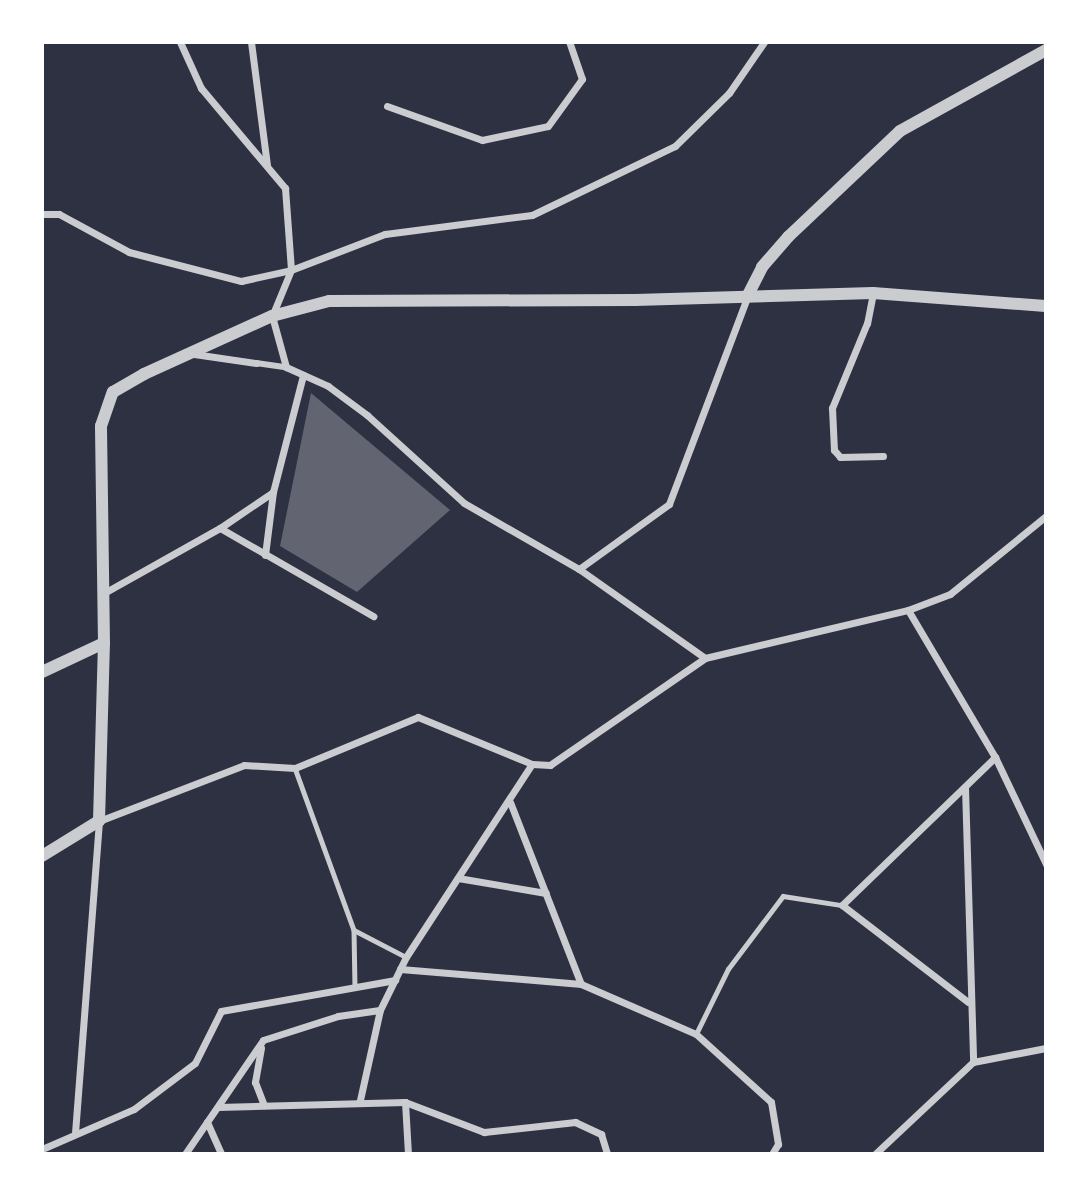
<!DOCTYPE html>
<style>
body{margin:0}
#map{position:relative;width:1088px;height:1196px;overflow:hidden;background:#2d3142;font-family:"Public Sans",sans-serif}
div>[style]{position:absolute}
.building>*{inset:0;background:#626471}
.service>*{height:4.5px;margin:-2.25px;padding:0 2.25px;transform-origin:2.25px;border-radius:2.25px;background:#caccd0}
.pedestrian>*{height:6px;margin:-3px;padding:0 3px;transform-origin:3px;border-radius:3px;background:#caccd0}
.minor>*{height:7px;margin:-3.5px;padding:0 3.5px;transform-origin:3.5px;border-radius:3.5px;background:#caccd0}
.tertiary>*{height:12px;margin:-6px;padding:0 6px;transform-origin:6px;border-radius:6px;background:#caccd0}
span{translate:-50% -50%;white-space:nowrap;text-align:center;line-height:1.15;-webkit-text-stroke:5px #fff;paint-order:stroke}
.frame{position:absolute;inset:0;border:44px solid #fff;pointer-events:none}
</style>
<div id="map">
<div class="building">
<div style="clip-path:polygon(311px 393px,450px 510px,357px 592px,280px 546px)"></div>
</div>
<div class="service">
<div style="left:295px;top:768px;width:172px;rotate:70deg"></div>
<div style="left:354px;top:930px;width:58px;rotate:89deg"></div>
<div style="left:354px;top:930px;width:59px;rotate:27.4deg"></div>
<div style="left:696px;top:1034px;width:72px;rotate:-63.8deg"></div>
<div style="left:728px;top:969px;width:91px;rotate:-53deg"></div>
<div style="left:783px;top:896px;width:59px;rotate:8.8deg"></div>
</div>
<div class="pedestrian">
<div style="left:256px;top:363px;width:30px;rotate:8deg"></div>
</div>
<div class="minor">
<div style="left:180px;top:42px;width:51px;rotate:65.5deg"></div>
<div style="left:201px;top:88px;width:131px;rotate:50deg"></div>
<div style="left:285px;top:188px;width:82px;rotate:85.8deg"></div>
<div style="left:291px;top:270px;width:50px;rotate:112.4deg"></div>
<div style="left:272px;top:316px;width:53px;rotate:74.6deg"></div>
<div style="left:286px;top:367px;width:46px;rotate:24.3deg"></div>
<div style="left:328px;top:386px;width:49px;rotate:36.6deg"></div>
<div style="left:367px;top:415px;width:131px;rotate:42.2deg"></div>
<div style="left:464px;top:503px;width:133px;rotate:29.9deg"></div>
<div style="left:579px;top:569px;width:154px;rotate:35.2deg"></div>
<div style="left:251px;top:42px;width:124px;rotate:82.6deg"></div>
<div style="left:387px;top:106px;width:101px;rotate:19.7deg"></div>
<div style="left:482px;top:140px;width:67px;rotate:-12deg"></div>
<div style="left:548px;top:126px;width:58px;rotate:-54.1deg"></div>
<div style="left:582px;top:79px;width:39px;rotate:-109deg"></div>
<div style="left:42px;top:214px;width:17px"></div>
<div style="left:59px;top:214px;width:80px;rotate:28.5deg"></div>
<div style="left:129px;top:252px;width:116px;rotate:14.5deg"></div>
<div style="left:241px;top:281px;width:51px;rotate:-12.4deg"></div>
<div style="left:291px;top:270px;width:101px;rotate:-21deg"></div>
<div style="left:385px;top:234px;width:148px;rotate:-7.4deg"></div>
<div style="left:532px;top:215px;width:159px;rotate:-25.8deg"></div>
<div style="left:675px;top:146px;width:76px;rotate:-44.5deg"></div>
<div style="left:729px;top:93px;width:62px;rotate:-55.5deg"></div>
<div style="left:873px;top:293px;width:31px;rotate:101deg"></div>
<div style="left:867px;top:323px;width:92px;rotate:112.4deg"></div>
<div style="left:832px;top:408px;width:42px;rotate:87.3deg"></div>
<div style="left:834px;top:450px;width:9px;rotate:49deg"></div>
<div style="left:840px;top:457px;width:43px;rotate:-1.3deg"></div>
<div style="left:194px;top:354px;width:63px;rotate:8.3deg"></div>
<div style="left:220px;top:528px;width:177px;rotate:29.9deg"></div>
<div style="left:265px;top:555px;width:64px;rotate:-82.8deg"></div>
<div style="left:579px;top:569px;width:111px;rotate:-35.8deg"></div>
<div style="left:669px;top:504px;width:223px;rotate:-69.3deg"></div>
<div style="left:104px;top:593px;width:133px;rotate:-29.3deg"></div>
<div style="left:220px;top:528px;width:64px;rotate:-34.2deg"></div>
<div style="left:273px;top:492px;width:121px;rotate:-75.6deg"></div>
<div style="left:908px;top:610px;width:171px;rotate:59.4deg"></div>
<div style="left:995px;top:757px;width:119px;rotate:64.5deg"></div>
<div style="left:965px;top:787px;width:275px;rotate:88.3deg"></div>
<div style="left:510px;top:802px;width:195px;rotate:68.7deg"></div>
<div style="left:458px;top:878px;width:89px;rotate:9.7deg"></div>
<div style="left:400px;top:969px;width:182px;rotate:4.7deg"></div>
<div style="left:581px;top:984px;width:125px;rotate:23.5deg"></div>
<div style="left:696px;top:1034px;width:101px;rotate:42.2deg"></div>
<div style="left:771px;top:1102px;width:43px;rotate:80.5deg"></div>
<div style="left:778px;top:1144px;width:12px;rotate:121deg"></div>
<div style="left:968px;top:1002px;width:159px;rotate:-142.4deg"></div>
<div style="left:842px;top:905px;width:213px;rotate:-44deg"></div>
<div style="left:261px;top:1048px;width:35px;rotate:100deg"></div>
<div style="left:255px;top:1082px;width:25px;rotate:69deg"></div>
<div style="left:360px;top:1100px;width:92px;rotate:-77.5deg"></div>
<div style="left:380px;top:1010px;width:59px;rotate:-63.9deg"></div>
<div style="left:406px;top:957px;width:230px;rotate:-56.9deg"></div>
<div style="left:405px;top:1102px;width:52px;rotate:86.7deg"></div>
<div style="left:218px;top:1107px;width:187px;rotate:-1.5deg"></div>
<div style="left:405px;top:1102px;width:85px;rotate:20.8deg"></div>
<div style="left:484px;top:1132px;width:92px;rotate:-6.3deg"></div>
<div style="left:575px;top:1122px;width:29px;rotate:25deg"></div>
<div style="left:601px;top:1134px;width:21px;rotate:73deg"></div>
<div style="left:207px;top:1122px;width:35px;rotate:66deg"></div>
<div style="left:75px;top:1133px;width:313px;rotate:-85.6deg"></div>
<div style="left:99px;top:821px;width:155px;rotate:-21.1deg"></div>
<div style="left:244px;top:765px;width:51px;rotate:3.4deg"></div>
<div style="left:295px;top:768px;width:133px;rotate:-22.5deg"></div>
<div style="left:418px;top:717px;width:123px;rotate:22.4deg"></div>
<div style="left:532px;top:764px;width:18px;rotate:3deg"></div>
<div style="left:550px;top:765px;width:188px;rotate:-34.6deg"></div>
<div style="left:705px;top:658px;width:209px;rotate:-13.3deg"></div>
<div style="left:908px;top:610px;width:45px;rotate:-20.9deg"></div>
<div style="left:950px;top:594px;width:124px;rotate:-39.1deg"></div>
<div style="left:42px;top:1149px;width:100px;rotate:-23.5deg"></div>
<div style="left:134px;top:1109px;width:76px;rotate:-37deg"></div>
<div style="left:195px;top:1063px;width:58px;rotate:-63.4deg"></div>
<div style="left:221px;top:1011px;width:177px;rotate:-10.1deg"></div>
<div style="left:185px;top:1154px;width:138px;rotate:-55.6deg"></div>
<div style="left:263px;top:1040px;width:79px;rotate:-17.7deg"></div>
<div style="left:338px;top:1016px;width:42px;rotate:-8.1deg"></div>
<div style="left:875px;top:1154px;width:134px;rotate:-43.2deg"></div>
<div style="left:973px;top:1062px;width:74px;rotate:-10.9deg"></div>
</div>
<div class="tertiary">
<div style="left:748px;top:295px;width:31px;rotate:-63deg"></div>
<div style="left:762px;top:267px;width:40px;rotate:-49deg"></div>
<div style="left:788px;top:237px;width:154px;rotate:-43.4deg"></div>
<div style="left:900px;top:131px;width:167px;rotate:-29deg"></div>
<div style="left:42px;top:672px;width:68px;rotate:-25.1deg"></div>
<div style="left:42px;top:856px;width:67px;rotate:-31.6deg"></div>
<div style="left:99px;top:821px;width:178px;rotate:-88.4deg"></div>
<div style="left:104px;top:643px;width:217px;rotate:-90.8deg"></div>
<div style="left:101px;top:426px;width:36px;rotate:-71deg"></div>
<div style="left:113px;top:392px;width:36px;rotate:-30deg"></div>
<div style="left:144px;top:374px;width:141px;rotate:-24.4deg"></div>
<div style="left:272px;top:316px;width:59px;rotate:-14.7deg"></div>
<div style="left:329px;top:301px;width:306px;rotate:-0.2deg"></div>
<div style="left:635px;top:300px;width:238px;rotate:-1.7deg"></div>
<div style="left:873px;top:293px;width:173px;rotate:4.3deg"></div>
</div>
<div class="frame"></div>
</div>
